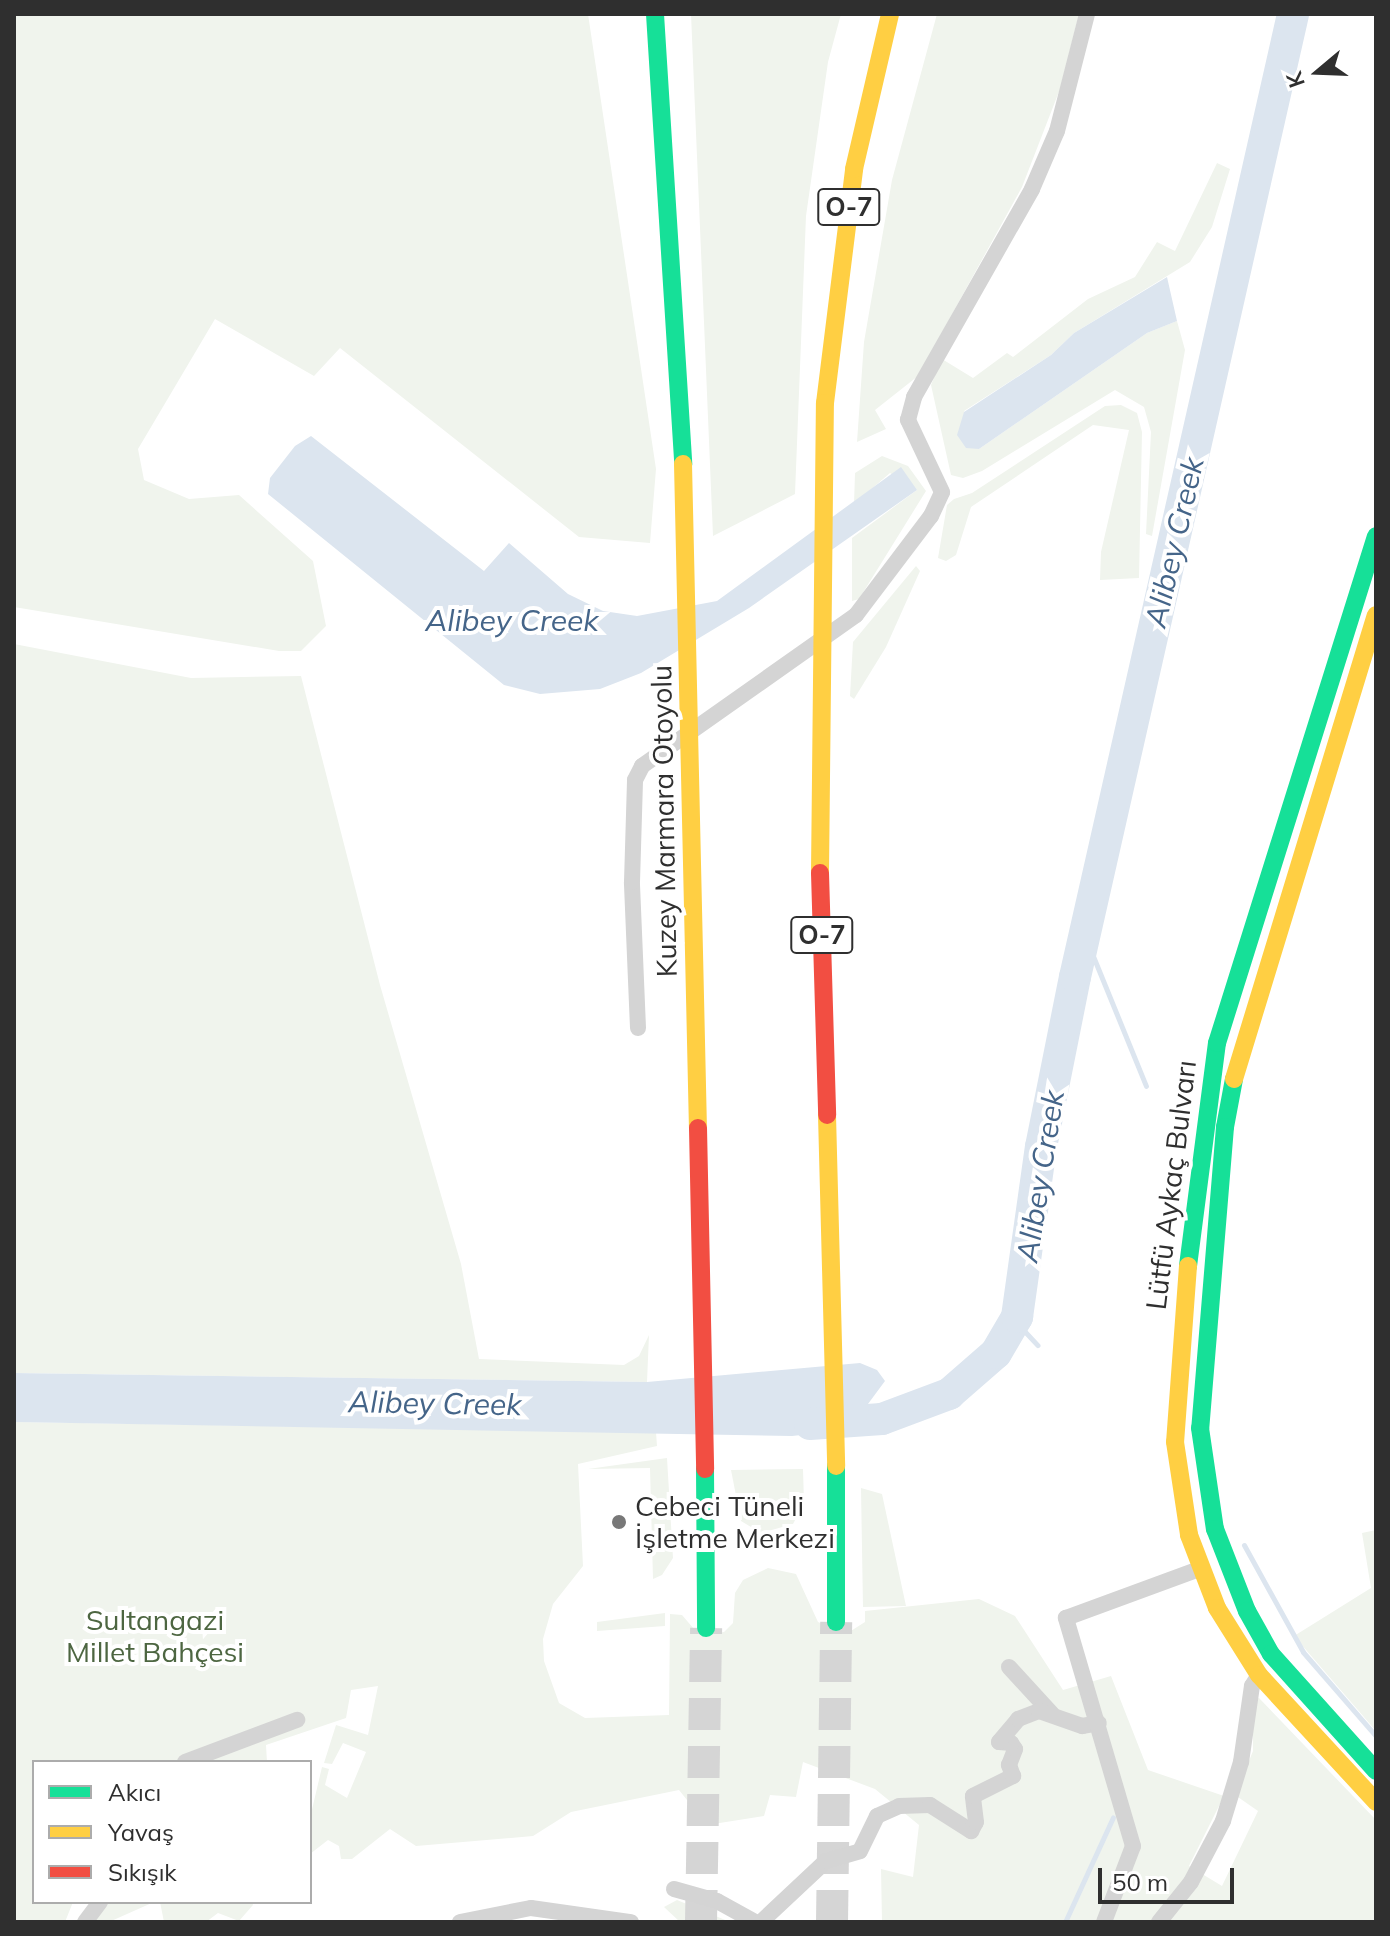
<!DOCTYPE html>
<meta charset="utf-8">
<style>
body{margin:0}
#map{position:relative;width:1390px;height:1936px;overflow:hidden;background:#fff;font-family:Mulish,sans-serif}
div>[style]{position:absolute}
.green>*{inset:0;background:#f0f4ed}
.water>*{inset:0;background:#dce5ef}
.stream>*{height:5px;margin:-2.5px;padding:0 2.5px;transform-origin:2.5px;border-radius:2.5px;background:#dce5ef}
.river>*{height:32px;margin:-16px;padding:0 16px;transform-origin:16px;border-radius:16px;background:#dce5ef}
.highway-tunnel>*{height:32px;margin-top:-16px;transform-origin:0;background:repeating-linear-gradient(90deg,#d5d5d5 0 32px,transparent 0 48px)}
.street>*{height:16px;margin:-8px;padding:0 8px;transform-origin:8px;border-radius:8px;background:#d4d4d4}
.fast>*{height:18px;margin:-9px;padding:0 9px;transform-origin:9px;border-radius:9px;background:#16e098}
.slow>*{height:18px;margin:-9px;padding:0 9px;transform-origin:9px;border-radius:9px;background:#ffcf43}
.slow-bridge>*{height:18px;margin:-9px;padding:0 9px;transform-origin:9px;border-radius:9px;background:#ffcf43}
.jam-bridge>*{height:18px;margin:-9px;padding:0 9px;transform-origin:9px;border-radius:9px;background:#f24e42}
.dots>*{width:22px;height:22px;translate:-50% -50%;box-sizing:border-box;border:4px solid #fff;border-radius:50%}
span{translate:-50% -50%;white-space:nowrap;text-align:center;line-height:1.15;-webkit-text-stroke:8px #fff;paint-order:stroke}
.shield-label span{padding:2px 6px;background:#fff;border:2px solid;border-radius:6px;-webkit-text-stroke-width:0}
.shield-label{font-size:26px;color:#2f2f2f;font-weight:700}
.street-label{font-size:28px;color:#2f2f2f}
.poi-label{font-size:28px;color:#2f2f2f}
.left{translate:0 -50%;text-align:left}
.park-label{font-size:28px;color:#4d6641}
.water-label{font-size:30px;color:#456589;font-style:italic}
.frame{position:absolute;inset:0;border:16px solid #2f2f2f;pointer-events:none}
.legend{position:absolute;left:32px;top:1760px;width:280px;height:144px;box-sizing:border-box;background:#fff;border:2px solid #acacac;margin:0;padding:10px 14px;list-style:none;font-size:24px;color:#2f2f2f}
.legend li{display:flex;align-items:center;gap:16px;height:40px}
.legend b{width:40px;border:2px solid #acacac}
.north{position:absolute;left:1278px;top:32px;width:80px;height:80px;-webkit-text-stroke:6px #fff;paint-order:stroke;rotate:251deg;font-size:22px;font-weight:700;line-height:32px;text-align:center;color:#2f2f2f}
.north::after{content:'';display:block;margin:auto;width:28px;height:36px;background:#2f2f2f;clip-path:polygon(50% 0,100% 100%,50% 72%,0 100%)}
.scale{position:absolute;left:1098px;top:1868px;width:136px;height:36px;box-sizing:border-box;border:4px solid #2f2f2f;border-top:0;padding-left:10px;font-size:24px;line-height:28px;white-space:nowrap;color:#2f2f2f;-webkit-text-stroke:6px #fff;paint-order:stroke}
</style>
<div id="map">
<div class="green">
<div style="clip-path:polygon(14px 14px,588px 14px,656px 469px,650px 543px,579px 537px,340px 348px,314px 376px,215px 319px,138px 449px,144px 480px,189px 499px,239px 495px,313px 561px,326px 626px,301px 651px,279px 651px,14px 607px)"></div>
<div style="clip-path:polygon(691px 14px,841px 14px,828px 62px,806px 216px,795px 494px,713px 536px)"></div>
<div style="clip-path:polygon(937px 14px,1079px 14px,1060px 89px,1022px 187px,918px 376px,875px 410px,886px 429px,857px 442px,864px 342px,892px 180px)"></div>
<div style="clip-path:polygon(1217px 163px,1230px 169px,1212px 227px,1190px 262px,1074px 333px,1051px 355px,964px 411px,979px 449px,1147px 333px,1177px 321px,1185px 350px,1152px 536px,1146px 534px,1151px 432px,1144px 407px,1115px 390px,982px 471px,963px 478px,951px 475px,931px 385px,942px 359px,973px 378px,1007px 353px,1013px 357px,1088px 299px,1135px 277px,1157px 242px,1175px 251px)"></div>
<div style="clip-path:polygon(1121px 405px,1137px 413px,1142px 432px,1139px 578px,1100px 580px,1101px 552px,1129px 430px,1093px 425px,971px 507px,956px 555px,946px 561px,938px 558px,947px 505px,954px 499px,972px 493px,1105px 406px)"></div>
<div style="clip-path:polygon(882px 456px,908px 466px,926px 491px,859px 599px,852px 601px,852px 538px,917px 490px,890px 473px,854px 504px,855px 473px)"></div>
<div style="clip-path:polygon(916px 566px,920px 571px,886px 647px,854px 699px,850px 696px,853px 642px)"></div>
<div style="clip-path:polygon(14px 644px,191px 678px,301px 676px,380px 985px,461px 1264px,479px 1359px,624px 1365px,639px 1356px,649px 1335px,647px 1382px,14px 1373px)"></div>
<div style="clip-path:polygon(14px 1422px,656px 1432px,657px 1446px,578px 1464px,583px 1566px,553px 1604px,543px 1639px,544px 1661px,559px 1703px,585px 1718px,669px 1715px,670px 1614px,682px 1615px,694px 1629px,710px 1634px,724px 1632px,733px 1623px,735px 1593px,743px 1580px,768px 1568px,796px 1574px,818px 1622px,846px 1634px,865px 1622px,865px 1611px,979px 1599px,1015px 1616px,1063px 1690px,1111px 1676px,1148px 1770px,1224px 1796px,1189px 1866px,1222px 1886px,1258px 1811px,1235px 1795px,1253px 1751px,1253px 1700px,1259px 1698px,1376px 1820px,1376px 1922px,882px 1922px,881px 1869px,913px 1877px,919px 1825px,875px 1789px,803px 1762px,796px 1797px,770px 1795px,764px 1816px,707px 1825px,679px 1790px,571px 1812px,533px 1836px,416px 1846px,390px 1829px,352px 1859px,341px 1859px,339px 1846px,328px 1840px,310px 1854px,310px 1818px,322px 1767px,329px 1769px,325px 1785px,347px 1798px,366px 1752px,343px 1743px,332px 1764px,324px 1763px,336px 1725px,368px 1735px,378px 1686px,351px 1690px,346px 1718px,266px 1745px,267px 1762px,34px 1762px,34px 1902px,73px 1902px,65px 1922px,14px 1922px)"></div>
<div style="clip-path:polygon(667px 1458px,673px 1558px,662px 1575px,653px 1579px,650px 1468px,588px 1469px)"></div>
<div style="clip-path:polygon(803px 1469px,804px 1503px,793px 1524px,761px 1533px,741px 1521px,731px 1470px)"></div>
<div style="clip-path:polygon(861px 1488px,882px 1494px,906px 1606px,863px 1607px)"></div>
<div style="clip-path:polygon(1376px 1530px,1376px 1731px,1294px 1636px,1371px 1588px,1362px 1533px)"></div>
<div style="clip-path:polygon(665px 1613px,665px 1626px,597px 1631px,597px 1622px)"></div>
<div style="clip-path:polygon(677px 1900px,730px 1922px,680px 1922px,664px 1907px)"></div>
<div style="clip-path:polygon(104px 1902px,154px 1902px,109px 1922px,90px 1922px)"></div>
<div style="clip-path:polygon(160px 1902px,252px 1902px,253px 1905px,239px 1921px,218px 1913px,206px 1922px,164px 1922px)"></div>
</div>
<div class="water">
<div style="clip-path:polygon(1167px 277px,1177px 321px,1147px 333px,979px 449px,966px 448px,957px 435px,964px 412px,1051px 355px,1074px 333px)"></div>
<div style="clip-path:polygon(311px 436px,484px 571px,509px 543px,568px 594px,603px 611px,637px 616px,717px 601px,901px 467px,917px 490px,749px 608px,641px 673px,600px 689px,540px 694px,504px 685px,268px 494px,270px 478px,295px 446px)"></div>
<div style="clip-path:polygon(860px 1363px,877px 1370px,885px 1381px,865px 1408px,810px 1434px,792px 1436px,14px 1422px,14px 1373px,647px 1382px)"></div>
</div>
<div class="stream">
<div style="left:1084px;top:934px;width:164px;rotate:67.8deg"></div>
<div style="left:1015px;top:1321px;width:33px;rotate:47deg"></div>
<div style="left:1244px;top:1545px;width:122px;rotate:61.1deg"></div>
<div style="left:1303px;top:1652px;width:111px;rotate:49deg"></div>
<div style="left:1065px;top:1922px;width:115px;rotate:-65.4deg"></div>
</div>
<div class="river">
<div style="left:810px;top:1424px;width:72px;rotate:-4deg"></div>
<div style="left:882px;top:1419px;width:72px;rotate:-20.5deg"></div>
<div style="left:949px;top:1394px;width:62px;rotate:-41.1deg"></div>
<div style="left:996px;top:1353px;width:42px;rotate:-59.7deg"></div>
<div style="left:1017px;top:1317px;width:172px;rotate:-82deg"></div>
<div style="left:1041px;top:1147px;width:173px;rotate:-78.7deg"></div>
<div style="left:1075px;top:977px;width:987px;rotate:-77.24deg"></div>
</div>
<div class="highway-tunnel">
<div style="left:701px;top:1922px;width:294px;rotate:-89deg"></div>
<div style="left:832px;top:1922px;width:300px;rotate:-89.2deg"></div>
</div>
<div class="street">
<div style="left:638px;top:1028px;width:146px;rotate:-92.4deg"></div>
<div style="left:632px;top:882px;width:102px;rotate:-88.3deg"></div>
<div style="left:635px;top:780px;width:16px;rotate:-63deg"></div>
<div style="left:642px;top:766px;width:262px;rotate:-35.2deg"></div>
<div style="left:856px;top:615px;width:124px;rotate:-52.9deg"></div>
<div style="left:931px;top:516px;width:26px;rotate:-65deg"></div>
<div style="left:942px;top:492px;width:80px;rotate:-115.3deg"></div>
<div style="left:908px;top:420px;width:24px;rotate:-75deg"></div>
<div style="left:914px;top:397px;width:239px;rotate:-60.4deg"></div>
<div style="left:1032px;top:189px;width:63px;rotate:-66.7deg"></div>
<div style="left:1057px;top:131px;width:121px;rotate:-75.6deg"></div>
<div style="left:1009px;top:1667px;width:64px;rotate:47.5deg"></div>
<div style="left:185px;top:1762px;width:120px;rotate:-20.6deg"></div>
<div style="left:674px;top:1889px;width:45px;rotate:15.6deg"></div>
<div style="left:717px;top:1901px;width:43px;rotate:28.9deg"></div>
<div style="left:85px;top:1922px;width:25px;rotate:-53deg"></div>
<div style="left:460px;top:1922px;width:72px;rotate:-11.2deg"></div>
<div style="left:531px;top:1908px;width:101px;rotate:8deg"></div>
<div style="left:761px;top:1922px;width:89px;rotate:-43.2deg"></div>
<div style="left:826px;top:1861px;width:35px;rotate:-16deg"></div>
<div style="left:860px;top:1851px;width:39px;rotate:-64deg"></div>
<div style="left:877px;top:1816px;width:24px;rotate:-24deg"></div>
<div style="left:899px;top:1806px;width:31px;rotate:-2deg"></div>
<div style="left:930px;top:1805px;width:49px;rotate:32.4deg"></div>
<div style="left:971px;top:1831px;width:10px;rotate:-61deg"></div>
<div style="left:976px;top:1822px;width:26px;rotate:-97deg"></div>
<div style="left:973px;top:1796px;width:45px;rotate:-26.6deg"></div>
<div style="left:1013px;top:1776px;width:12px;rotate:-110deg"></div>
<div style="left:1009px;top:1765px;width:17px;rotate:-69deg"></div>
<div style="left:1015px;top:1749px;width:7px;rotate:-124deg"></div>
<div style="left:1011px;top:1743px;width:12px;rotate:-175deg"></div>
<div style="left:999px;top:1742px;width:30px;rotate:-50deg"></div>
<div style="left:1018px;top:1719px;width:22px;rotate:-21deg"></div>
<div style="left:1039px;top:1711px;width:46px;rotate:19.2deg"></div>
<div style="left:1082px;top:1726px;width:17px;rotate:-10deg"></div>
<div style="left:1104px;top:1922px;width:81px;rotate:-69.1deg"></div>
<div style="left:1133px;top:1846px;width:238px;rotate:-106.4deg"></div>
<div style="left:1066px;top:1618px;width:142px;rotate:-20.2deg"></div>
<div style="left:1159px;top:1922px;width:51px;rotate:-51.3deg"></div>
<div style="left:1191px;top:1882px;width:69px;rotate:-62.3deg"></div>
<div style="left:1223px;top:1821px;width:62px;rotate:-73deg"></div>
<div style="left:1241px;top:1762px;width:77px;rotate:-81.8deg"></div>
<div style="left:1252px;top:1686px;width:13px;rotate:-58deg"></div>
</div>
<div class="fast">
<div style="left:655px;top:14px;width:451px;rotate:86.4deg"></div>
<div style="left:1234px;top:1079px;width:49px;rotate:100.6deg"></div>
<div style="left:1225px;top:1127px;width:302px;rotate:94.7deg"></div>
<div style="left:1200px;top:1428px;width:102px;rotate:81.6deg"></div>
<div style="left:1215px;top:1529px;width:88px;rotate:68.7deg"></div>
<div style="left:1247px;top:1611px;width:49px;rotate:60.8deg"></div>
<div style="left:1271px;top:1654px;width:157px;rotate:48.1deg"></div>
<div style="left:1188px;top:1266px;width:225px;rotate:-82.6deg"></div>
<div style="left:1217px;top:1043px;width:531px;rotate:-72.59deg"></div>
<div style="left:836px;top:1466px;width:156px;rotate:90deg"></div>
<div style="left:705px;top:1469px;width:159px;rotate:89.6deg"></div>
</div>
<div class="slow">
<div style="left:825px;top:403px;width:236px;rotate:-82.9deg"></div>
<div style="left:854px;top:169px;width:159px;rotate:-76.9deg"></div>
<div style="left:1234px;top:1079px;width:485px;rotate:-73deg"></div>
<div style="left:1188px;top:1266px;width:176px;rotate:94.2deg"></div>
<div style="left:1175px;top:1442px;width:94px;rotate:81.4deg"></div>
<div style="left:1189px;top:1535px;width:78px;rotate:69deg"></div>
<div style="left:1217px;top:1608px;width:79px;rotate:57.9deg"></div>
<div style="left:1259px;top:1675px;width:173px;rotate:47.3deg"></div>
</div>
<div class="slow-bridge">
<div style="left:683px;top:464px;width:664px;rotate:88.71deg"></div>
<div style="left:820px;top:873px;width:470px;rotate:-89.4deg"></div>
<div style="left:827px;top:1115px;width:351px;rotate:88.5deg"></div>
</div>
<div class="jam-bridge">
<div style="left:820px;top:873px;width:242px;rotate:88.3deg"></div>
<div style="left:698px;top:1128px;width:341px;rotate:88.8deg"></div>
</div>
<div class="dots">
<div style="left:619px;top:1522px;background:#787878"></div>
</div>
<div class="shield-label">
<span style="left:849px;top:207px">O-7</span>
<span style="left:822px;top:935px">O-7</span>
</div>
<div class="street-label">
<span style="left:664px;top:821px;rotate:-91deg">Kuzey Marmara Otoyolu</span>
<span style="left:1171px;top:1185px;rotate:-83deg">Lütfü Aykaç Bulvarı</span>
</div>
<div class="poi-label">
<span class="left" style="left:635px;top:1522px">Cebeci Tüneli<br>İşletme Merkezi</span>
</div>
<div class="park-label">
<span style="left:155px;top:1636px">Sultangazi<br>Millet Bahçesi</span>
</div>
<div class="water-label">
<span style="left:1174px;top:542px;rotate:-77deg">Alibey Creek</span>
<span style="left:512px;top:620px">Alibey Creek</span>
<span style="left:1040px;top:1176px;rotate:-81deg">Alibey Creek</span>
<span style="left:435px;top:1403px;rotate:1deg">Alibey Creek</span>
</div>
<div class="frame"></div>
<ul class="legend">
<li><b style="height:10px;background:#16e098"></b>Akıcı</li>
<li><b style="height:10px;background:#ffcf43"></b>Yavaş</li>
<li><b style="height:10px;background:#f24e42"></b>Sıkışık</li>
</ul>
<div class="north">K</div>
<div class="scale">50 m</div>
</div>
